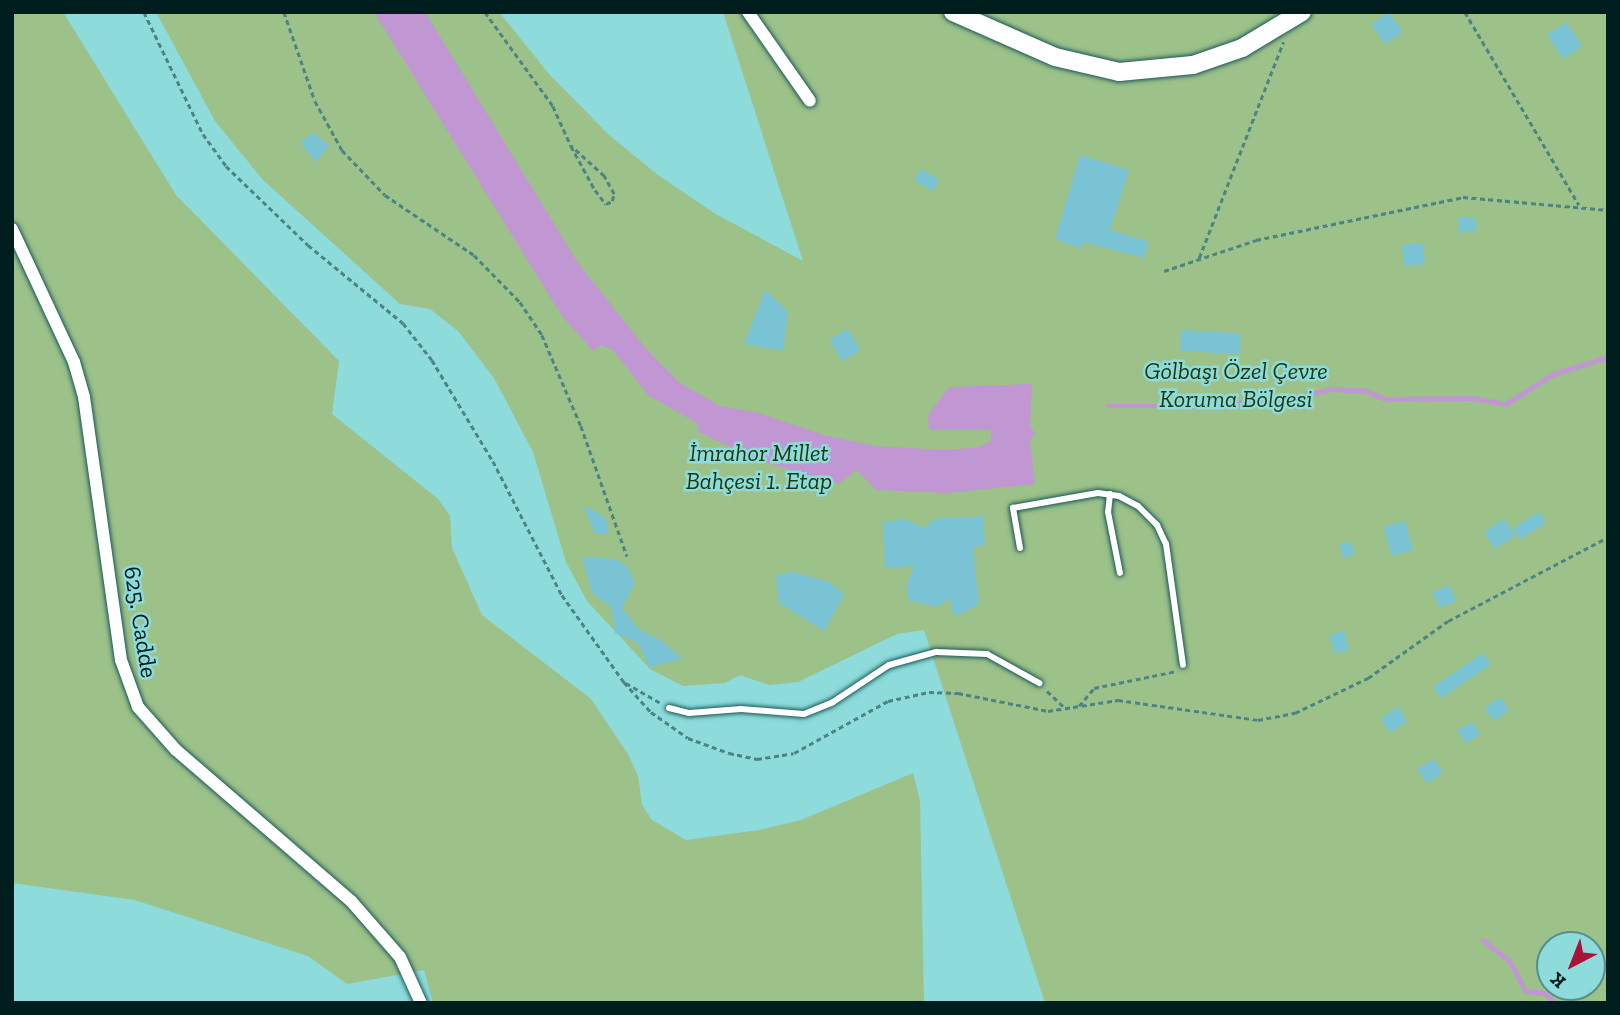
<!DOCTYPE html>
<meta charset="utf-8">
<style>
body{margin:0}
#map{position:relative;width:1620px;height:1015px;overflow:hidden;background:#8ddbdb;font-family:"Zilla Slab",serif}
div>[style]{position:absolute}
.green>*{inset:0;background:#9cc189}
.water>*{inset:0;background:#c096d3}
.stream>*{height:4.5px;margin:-2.25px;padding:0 2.25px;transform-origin:2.25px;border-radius:2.25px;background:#c096d3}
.building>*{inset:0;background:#7ac3d5;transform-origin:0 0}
.path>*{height:2.5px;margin-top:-1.25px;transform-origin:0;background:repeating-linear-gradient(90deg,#4c8383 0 5px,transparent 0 8.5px)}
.roads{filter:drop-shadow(0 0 2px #1b5959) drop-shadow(0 0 2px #1b5959)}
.lane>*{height:6px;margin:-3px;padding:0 3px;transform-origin:3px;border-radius:3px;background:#fff}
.street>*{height:12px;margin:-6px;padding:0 6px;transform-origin:6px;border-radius:6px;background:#fff}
.secondary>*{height:18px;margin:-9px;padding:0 9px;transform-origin:9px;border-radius:9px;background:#fff}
span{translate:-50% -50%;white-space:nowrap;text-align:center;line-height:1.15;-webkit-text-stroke:5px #8ddbdb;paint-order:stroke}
.park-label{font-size:24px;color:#1d380c;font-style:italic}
.street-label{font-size:24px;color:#001d1e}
.frame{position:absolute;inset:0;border:14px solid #001d1e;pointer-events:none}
.north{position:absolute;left:1536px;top:931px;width:70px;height:70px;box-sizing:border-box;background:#8ddbdb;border:2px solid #558f8f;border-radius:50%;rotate:222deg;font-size:19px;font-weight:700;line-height:28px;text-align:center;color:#001d1e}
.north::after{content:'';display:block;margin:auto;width:24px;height:32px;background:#aa1339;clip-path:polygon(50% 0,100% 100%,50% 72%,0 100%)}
</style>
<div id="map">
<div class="green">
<div style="clip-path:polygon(12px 12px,63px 12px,176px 195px,339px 361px,332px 414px,438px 499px,450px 516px,452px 548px,482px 615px,591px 699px,628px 754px,638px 776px,642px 805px,652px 820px,686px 840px,759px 830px,801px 820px,913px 773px,920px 801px,924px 1003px,433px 1003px,424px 970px,347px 984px,308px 956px,135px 900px,12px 883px)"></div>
<div style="clip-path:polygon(evenodd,156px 12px,499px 12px,549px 74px,609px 135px,658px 175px,714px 213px,803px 261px,723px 12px,1608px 12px,1608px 1003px,1045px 1003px,924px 630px,897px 634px,798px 682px,769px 685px,740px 675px,725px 683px,683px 686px,650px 669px,587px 601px,566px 562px,533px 452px,494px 378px,458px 331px,430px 309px,400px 304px,262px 179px,215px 121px,156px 12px,1550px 945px,1592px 945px,1592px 987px,1550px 987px,1550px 945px)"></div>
</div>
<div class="water">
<div style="clip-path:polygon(374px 12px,425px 12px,578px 263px,647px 350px,680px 383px,720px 406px,758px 413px,824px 435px,874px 446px,945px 450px,979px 447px,991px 441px,991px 430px,929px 429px,928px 415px,949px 387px,1032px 384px,1030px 427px,1035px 433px,1030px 440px,1035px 484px,948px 493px,876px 490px,857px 470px,838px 484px,760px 461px,699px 432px,697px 423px,648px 395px,613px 350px,601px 345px,593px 351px,562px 316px)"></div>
</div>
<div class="stream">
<div style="left:1108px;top:406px;width:84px"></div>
<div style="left:1192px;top:406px;width:89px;rotate:-3.9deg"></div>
<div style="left:1281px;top:400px;width:52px;rotate:-12.2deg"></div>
<div style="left:1332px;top:389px;width:34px;rotate:3deg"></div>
<div style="left:1366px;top:391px;width:22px;rotate:22deg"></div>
<div style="left:1386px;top:399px;width:86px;rotate:-0.7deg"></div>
<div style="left:1472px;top:398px;width:35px;rotate:10deg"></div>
<div style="left:1506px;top:404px;width:56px;rotate:-32.6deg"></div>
<div style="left:1553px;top:374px;width:58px;rotate:-17.2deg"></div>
<div style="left:1483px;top:940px;width:34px;rotate:38deg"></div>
<div style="left:1510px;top:961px;width:34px;rotate:62deg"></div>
<div style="left:1526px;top:991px;width:19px;rotate:6deg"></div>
<div style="left:1545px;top:993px;width:13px;rotate:48deg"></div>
</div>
<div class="building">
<div style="left:1389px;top:12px;width:24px;height:22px;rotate:55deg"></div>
<div style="left:1566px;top:22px;width:29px;height:23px;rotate:56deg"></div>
<div style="clip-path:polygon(313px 133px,329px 145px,316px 162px,300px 142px)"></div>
<div style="clip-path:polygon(1080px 155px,1129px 170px,1110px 230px,1149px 242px,1144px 258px,1083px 242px,1082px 249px,1055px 239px)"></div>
<div style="left:921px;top:169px;width:21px;height:13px;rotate:31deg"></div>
<div style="left:1475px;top:217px;width:14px;height:17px;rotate:86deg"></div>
<div style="left:1423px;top:243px;width:21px;height:21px;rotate:85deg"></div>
<div style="clip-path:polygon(765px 290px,788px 311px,783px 351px,744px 344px)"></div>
<div style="left:848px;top:329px;width:25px;height:21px;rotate:61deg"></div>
<div style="left:1181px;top:330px;width:60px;height:21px;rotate:3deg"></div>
<div style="clip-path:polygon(583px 505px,606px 518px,609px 534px,595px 534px)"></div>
<div style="left:1539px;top:512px;width:13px;height:31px;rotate:58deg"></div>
<div style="clip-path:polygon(983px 516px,985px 544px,973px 548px,979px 604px,959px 615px,952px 613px,950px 598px,937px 607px,908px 600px,907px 584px,914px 566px,885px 568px,883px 522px,905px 519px,924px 528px,934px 519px)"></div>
<div style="left:1504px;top:519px;width:20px;height:24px;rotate:57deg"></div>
<div style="left:1405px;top:521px;width:30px;height:22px;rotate:75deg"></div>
<div style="left:1350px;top:541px;width:14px;height:12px;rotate:69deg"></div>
<div style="clip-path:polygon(582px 557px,615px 559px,626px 565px,635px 583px,622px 608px,640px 630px,662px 641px,682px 659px,649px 667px,638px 643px,615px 633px,611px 607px,592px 593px)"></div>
<div style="clip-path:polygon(792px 572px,830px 582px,844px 595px,824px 631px,779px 603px,776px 575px)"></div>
<div style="left:1449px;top:585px;width:17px;height:18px;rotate:65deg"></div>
<div style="left:1344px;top:631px;width:19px;height:15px;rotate:74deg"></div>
<div style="left:1483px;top:653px;width:14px;height:60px;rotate:56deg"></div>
<div style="left:1500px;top:697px;width:16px;height:19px;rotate:55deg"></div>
<div style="left:1398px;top:707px;width:17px;height:21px;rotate:57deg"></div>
<div style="clip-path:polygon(1473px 722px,1480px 735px,1466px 743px,1457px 730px)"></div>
<div style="left:1434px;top:759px;width:17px;height:19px;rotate:59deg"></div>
</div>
<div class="path">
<div style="left:144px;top:12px;width:136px;rotate:64.2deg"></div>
<div style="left:203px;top:134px;width:39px;rotate:54deg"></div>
<div style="left:226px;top:166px;width:114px;rotate:43.9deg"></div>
<div style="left:308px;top:245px;width:123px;rotate:39.4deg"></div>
<div style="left:403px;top:323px;width:47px;rotate:51.9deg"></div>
<div style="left:432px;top:360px;width:118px;rotate:58.9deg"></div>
<div style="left:493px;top:461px;width:151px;rotate:62.8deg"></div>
<div style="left:562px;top:595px;width:107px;rotate:54.5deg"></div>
<div style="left:624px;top:682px;width:40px;rotate:48deg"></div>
<div style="left:651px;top:712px;width:45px;rotate:35.1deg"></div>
<div style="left:688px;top:738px;width:44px;rotate:20.1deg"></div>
<div style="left:729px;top:753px;width:29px;rotate:12deg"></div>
<div style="left:757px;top:759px;width:37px;rotate:-9deg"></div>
<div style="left:794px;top:753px;width:107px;rotate:-29deg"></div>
<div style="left:888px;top:701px;width:42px;rotate:-12.4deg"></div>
<div style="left:929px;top:692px;width:29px;rotate:2deg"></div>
<div style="left:958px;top:693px;width:92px;rotate:11.3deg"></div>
<div style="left:1048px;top:711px;width:71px;rotate:-8.9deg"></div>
<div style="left:1118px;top:700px;width:141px;rotate:8.1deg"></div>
<div style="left:1258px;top:720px;width:38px;rotate:-11deg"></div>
<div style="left:1295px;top:713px;width:81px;rotate:-25.6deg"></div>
<div style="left:1368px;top:678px;width:98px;rotate:-35.5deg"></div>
<div style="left:1448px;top:621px;width:181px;rotate:-27.7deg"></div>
<div style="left:284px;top:12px;width:94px;rotate:70.8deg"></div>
<div style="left:315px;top:101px;width:56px;rotate:61.1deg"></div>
<div style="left:342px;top:150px;width:62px;rotate:46.3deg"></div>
<div style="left:385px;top:195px;width:107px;rotate:34deg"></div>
<div style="left:474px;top:255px;width:66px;rotate:45.6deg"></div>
<div style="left:520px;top:302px;width:40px;rotate:56deg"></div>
<div style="left:542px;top:335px;width:99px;rotate:66.8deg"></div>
<div style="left:581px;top:426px;width:138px;rotate:70.5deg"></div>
<div style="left:485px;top:12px;width:116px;rotate:54.1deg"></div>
<div style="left:553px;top:106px;width:44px;rotate:65.8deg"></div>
<div style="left:571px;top:146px;width:50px;rotate:61.4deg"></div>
<div style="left:595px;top:190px;width:18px;rotate:52deg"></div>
<div style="left:606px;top:204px;width:7px;rotate:-27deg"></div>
<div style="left:612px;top:201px;width:7px;rotate:-74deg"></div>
<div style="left:614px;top:194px;width:21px;rotate:-119deg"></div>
<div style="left:604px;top:176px;width:45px;rotate:-137.7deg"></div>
<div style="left:1465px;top:12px;width:224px;rotate:59.4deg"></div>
<div style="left:1199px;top:258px;width:232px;rotate:-68.7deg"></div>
<div style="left:1164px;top:271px;width:97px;rotate:-18.6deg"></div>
<div style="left:1256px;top:240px;width:211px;rotate:-11.7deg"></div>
<div style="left:1463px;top:197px;width:146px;rotate:5.1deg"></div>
<div style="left:626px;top:683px;width:39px;rotate:30deg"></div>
<div style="left:1047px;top:691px;width:25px;rotate:43deg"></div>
<div style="left:1079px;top:706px;width:23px;rotate:-50deg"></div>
<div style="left:1094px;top:688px;width:85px;rotate:-11.6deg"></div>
</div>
<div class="roads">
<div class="lane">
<div style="left:1110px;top:494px;width:18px;rotate:96deg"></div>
<div style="left:1108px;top:512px;width:62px;rotate:78.9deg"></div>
<div style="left:1020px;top:548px;width:41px;rotate:-99.9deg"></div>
<div style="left:1013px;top:508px;width:86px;rotate:-10deg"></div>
<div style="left:1098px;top:493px;width:21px;rotate:8deg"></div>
<div style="left:1119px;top:496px;width:21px;rotate:28deg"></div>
<div style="left:1138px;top:506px;width:27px;rotate:45deg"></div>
<div style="left:1157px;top:525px;width:21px;rotate:65deg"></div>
<div style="left:1166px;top:544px;width:122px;rotate:82deg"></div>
<div style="left:669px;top:708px;width:21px;rotate:14deg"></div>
<div style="left:689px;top:713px;width:52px;rotate:-4.4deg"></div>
<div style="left:741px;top:709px;width:63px;rotate:4.5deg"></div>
<div style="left:804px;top:714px;width:31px;rotate:-22deg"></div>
<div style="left:833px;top:702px;width:67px;rotate:-33.5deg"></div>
<div style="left:889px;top:665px;width:49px;rotate:-15.5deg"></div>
<div style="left:936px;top:652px;width:51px;rotate:2.2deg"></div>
<div style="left:987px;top:654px;width:60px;rotate:29.1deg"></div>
</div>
<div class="street">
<div style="left:748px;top:12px;width:108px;rotate:55.1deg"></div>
<div style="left:12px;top:229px;width:147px;rotate:65deg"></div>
<div style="left:74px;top:362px;width:36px;rotate:74deg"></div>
<div style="left:84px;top:397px;width:266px;rotate:82deg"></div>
<div style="left:121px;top:660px;width:50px;rotate:70.1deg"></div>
<div style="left:138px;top:707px;width:57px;rotate:48.5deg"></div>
<div style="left:176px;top:750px;width:231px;rotate:40.8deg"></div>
<div style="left:351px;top:901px;width:74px;rotate:48.8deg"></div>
<div style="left:400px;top:957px;width:51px;rotate:65.5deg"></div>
</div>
<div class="secondary">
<div style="left:953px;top:12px;width:111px;rotate:23.8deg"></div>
<div style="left:1055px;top:57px;width:66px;rotate:13.2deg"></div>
<div style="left:1119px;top:72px;width:74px;rotate:-5.4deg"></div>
<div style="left:1193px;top:65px;width:52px;rotate:-19.1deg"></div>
<div style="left:1242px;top:48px;width:70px;rotate:-31deg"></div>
</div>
</div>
<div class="park-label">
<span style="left:1236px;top:385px">Gölbaşı Özel Çevre<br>Koruma Bölgesi</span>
<span style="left:759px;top:467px">İmrahor Millet<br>Bahçesi 1. Etap</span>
</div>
<div class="street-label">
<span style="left:141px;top:622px;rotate:81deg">625. Cadde</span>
</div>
<div class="frame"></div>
<div class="north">K</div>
</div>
